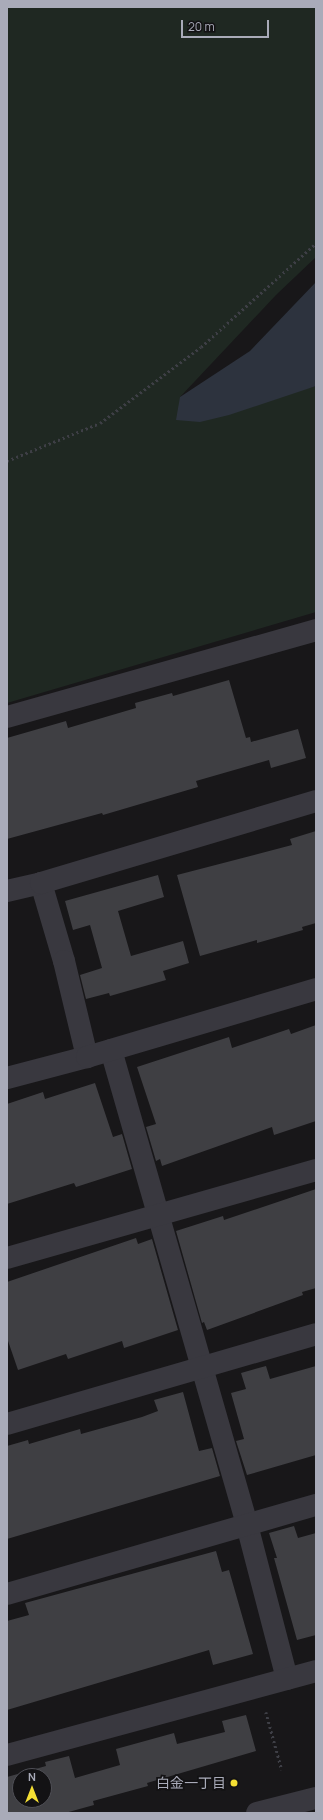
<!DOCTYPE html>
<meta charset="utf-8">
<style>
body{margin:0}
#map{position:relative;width:323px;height:1820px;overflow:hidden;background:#181719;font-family:Manrope,"Noto Sans JP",sans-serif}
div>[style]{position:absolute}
.green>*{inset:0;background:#1f2822}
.water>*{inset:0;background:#2d333e}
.building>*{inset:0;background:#3f3f43}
.path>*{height:2.5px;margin-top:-1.25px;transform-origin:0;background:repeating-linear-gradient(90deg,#3e3f46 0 2px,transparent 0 5px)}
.minor>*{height:22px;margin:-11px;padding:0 11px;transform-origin:11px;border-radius:11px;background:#39383f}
.dots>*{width:11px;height:11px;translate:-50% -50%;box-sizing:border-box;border:2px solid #131214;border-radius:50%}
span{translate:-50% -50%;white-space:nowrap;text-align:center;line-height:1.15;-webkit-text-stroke:3.5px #131214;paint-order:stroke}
.poi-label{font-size:14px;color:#a9abb9}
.right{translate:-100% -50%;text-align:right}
.frame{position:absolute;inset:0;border:8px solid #a9abb9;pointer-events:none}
.north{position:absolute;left:12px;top:1768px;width:40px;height:40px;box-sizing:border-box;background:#131214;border:1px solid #4f4f56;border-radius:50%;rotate:0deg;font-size:11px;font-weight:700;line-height:16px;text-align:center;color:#a9abb9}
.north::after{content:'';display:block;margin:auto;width:14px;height:18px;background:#f5df33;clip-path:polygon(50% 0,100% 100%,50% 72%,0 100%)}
.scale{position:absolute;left:181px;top:20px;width:88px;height:18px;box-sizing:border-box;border:2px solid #a9abb9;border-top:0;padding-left:5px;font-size:12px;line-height:14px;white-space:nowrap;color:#a9abb9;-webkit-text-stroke:3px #131214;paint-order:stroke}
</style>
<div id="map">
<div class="green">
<div style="clip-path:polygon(7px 7px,316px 7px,316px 257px,276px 295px,180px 397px,290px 393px,316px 386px,316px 612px,7px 703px)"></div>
</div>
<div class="water">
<div style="clip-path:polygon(316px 282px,316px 386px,229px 415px,200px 422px,176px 420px,180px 397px,250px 351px)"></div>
</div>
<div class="building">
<div style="clip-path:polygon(229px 680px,246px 738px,250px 737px,251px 742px,298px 729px,306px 758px,271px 768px,269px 760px,196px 781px,198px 787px,103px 815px,102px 813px,7px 839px,7px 738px,66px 721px,68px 728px,136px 708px,135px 703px,172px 693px,173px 696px)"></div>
<div style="clip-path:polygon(316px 831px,316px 923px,302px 927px,303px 930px,257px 943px,257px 940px,200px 956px,177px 875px,292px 845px,290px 839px)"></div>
<div style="clip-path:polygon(158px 875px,164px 897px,118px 911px,131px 956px,183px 941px,189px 963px,163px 971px,166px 980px,110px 996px,109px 993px,86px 999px,80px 975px,102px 968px,90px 925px,73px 930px,65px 901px)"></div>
<div style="clip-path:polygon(316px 1025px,316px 1121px,274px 1135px,272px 1127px,162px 1166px,160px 1159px,156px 1161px,146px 1127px,156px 1124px,137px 1067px,229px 1037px,232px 1048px,289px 1029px,291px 1034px)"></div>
<div style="clip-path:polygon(95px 1083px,113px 1137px,122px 1134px,132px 1169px,76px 1187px,74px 1183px,7px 1204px,7px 1104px,43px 1092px,45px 1099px)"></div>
<div style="clip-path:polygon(316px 1189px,316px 1288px,302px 1292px,303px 1295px,207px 1330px,204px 1322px,202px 1323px,176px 1231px,223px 1216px,224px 1220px)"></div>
<div style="clip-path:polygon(136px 1238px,138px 1244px,152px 1239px,178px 1330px,124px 1348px,122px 1341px,68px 1359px,66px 1354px,18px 1370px,7px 1338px,7px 1282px)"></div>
<div style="clip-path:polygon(266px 1366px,270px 1379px,316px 1366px,316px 1455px,247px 1475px,236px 1441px,244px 1439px,231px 1393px,246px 1389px,241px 1373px)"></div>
<div style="clip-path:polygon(183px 1392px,199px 1451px,212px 1448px,220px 1476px,7px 1539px,7px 1446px,28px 1440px,29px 1444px,80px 1429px,81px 1434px,142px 1417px,158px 1411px,154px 1400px)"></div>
<div style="clip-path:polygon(294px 1526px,298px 1538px,316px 1533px,316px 1635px,297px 1640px,274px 1558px,277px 1558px,269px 1533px)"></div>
<div style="clip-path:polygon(216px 1551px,222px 1572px,229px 1570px,253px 1654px,213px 1665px,209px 1650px,7px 1710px,7px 1621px,29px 1615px,25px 1603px)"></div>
<div style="clip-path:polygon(evenodd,246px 1715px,256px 1751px,147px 1783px,148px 1786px,93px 1801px,94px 1805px,65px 1813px,7px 1813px,7px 1777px,46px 1766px,45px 1762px,69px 1756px,75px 1778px,120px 1765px,116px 1749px,174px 1733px,177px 1744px,225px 1732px,222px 1721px,246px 1715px,20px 1776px,44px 1776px,44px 1800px,20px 1800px,20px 1776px)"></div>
</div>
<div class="path">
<div style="left:7px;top:461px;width:100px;rotate:-22.2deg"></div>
<div style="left:100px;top:423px;width:126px;rotate:-37deg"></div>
<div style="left:201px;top:347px;width:155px;rotate:-42.1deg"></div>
<div style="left:266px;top:1712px;width:60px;rotate:74.6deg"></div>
</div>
<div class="minor">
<div style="left:7px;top:717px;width:321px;rotate:-15.7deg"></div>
<div style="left:41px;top:883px;width:81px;rotate:73.6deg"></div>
<div style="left:64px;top:961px;width:99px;rotate:76.5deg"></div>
<div style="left:7px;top:891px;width:35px;rotate:-13deg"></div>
<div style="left:41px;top:883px;width:287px;rotate:-16.6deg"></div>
<div style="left:111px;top:1050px;width:494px;rotate:74deg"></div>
<div style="left:247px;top:1525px;width:159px;rotate:75.4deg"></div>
<div style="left:7px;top:1078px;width:83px;rotate:-14.7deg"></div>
<div style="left:87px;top:1057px;width:239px;rotate:-16.5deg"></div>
<div style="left:7px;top:1258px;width:321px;rotate:-15.9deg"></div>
<div style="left:7px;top:1424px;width:322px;rotate:-16.2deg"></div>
<div style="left:7px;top:1594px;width:322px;rotate:-16.1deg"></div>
<div style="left:7px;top:1755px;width:320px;rotate:-15.2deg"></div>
<div style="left:257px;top:1813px;width:61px;rotate:-14.3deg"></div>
</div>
<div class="dots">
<div style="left:234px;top:1783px;background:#f5df33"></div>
</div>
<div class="poi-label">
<span class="right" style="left:226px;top:1783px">白金一丁目</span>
</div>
<div class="frame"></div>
<div class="north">N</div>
<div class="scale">20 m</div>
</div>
